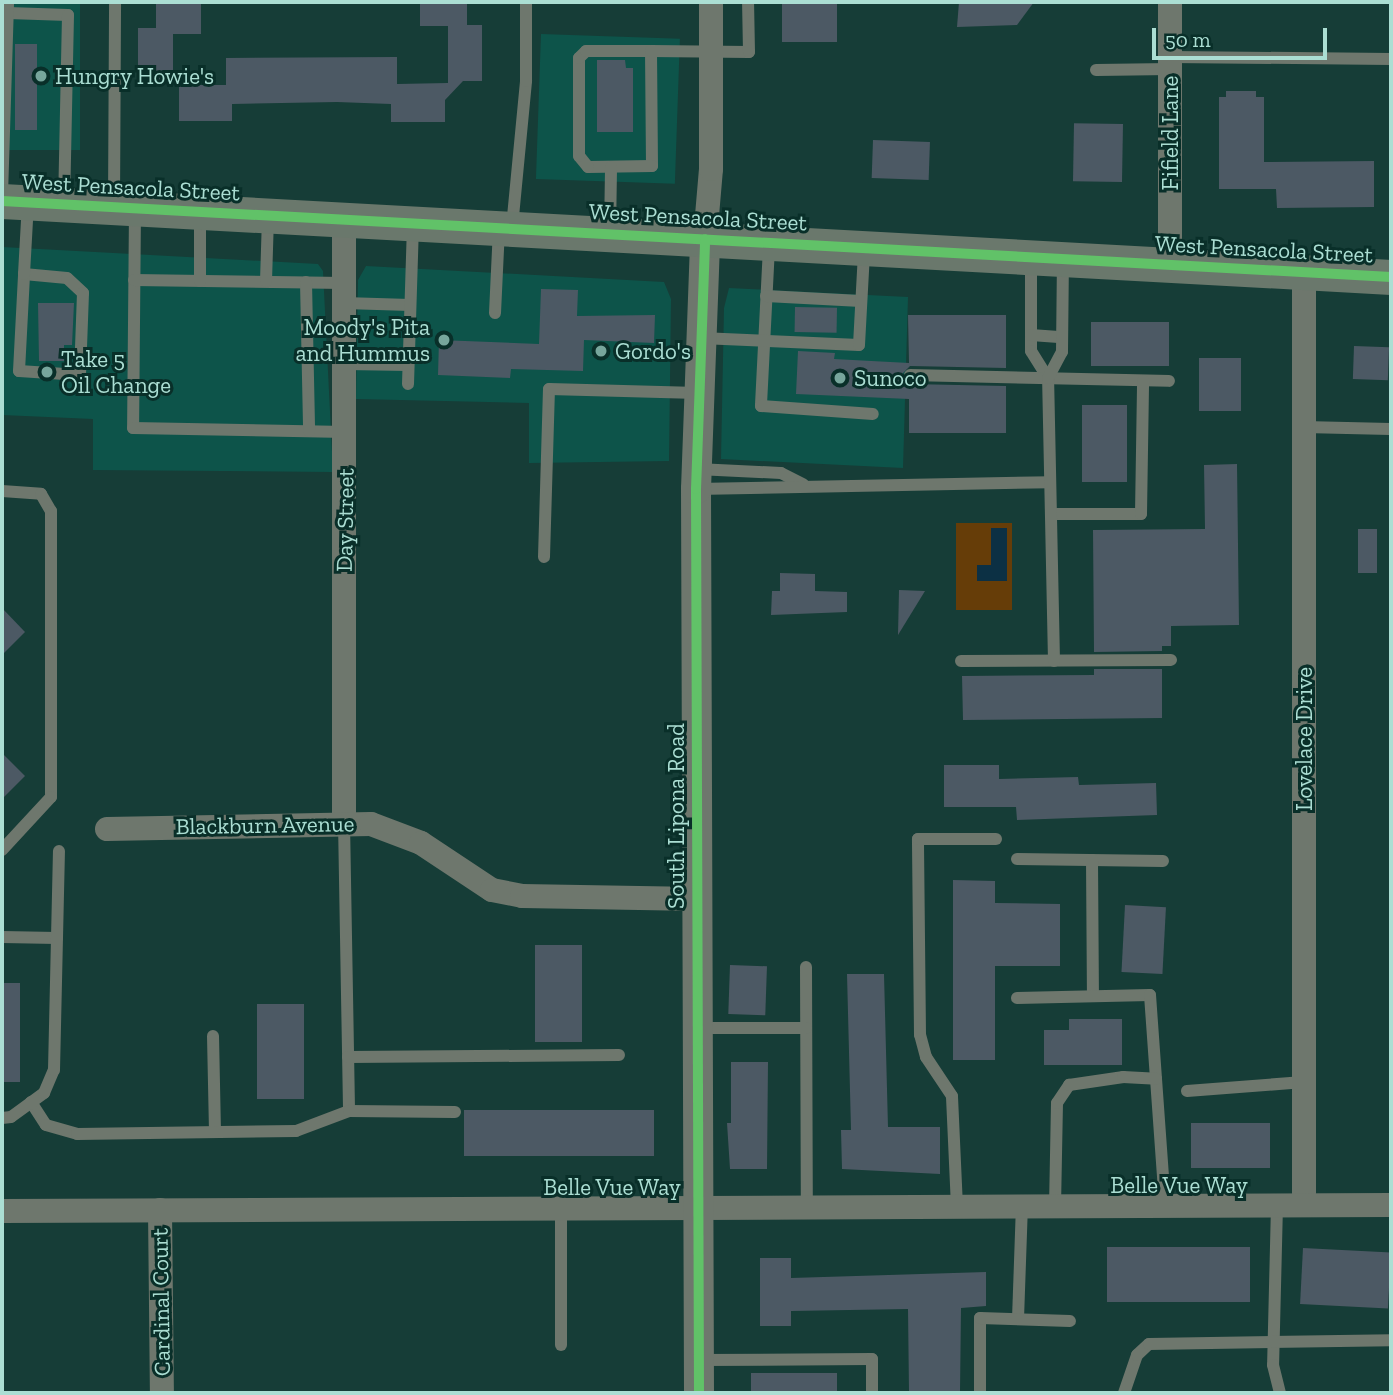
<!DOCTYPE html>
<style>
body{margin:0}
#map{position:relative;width:1393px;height:1395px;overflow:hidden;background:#163d37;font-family:"Zilla Slab",serif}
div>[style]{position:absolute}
.built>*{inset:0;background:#0d544a;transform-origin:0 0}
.green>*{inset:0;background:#663d08;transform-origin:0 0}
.water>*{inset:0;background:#0c3044}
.building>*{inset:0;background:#4c5964;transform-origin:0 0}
.service>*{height:12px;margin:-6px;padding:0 6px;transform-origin:6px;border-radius:6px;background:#6e776d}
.minor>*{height:24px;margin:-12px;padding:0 12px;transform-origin:12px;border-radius:12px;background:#6e776d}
.tertiary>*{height:30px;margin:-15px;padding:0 15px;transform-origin:15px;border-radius:15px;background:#6e776d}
.secondary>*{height:35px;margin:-17.5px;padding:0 17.5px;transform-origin:17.5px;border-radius:17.5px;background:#6a786c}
.cycleway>*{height:10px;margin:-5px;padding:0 5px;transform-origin:5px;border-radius:5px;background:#61c268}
.dots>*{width:19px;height:19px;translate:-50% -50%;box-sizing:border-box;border:4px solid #092f29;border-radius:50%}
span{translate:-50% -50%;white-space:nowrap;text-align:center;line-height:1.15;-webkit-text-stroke:6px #092f29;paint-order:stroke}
.poi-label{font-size:23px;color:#abded3}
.left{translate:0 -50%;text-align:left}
.right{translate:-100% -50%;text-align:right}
.street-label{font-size:23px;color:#abded3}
.frame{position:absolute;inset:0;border:4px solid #abded3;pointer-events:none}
.scale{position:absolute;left:1152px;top:28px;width:175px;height:32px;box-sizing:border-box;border:4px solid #abded3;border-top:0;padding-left:9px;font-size:21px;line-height:24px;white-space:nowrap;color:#abded3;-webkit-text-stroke:5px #092f29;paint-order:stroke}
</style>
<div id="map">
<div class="built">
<div style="left:2px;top:2px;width:78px;height:148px"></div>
<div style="left:541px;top:34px;width:139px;height:145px;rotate:2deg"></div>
<div style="clip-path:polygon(2px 247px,318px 264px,323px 271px,333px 472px,93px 470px,93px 419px,2px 415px)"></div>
<div style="clip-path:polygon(366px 266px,664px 282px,671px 299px,669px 461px,529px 463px,529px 403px,356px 399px,358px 280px)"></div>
<div style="clip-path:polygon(729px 288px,908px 297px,903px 468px,721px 459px,724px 308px)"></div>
</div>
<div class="green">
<div style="left:956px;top:523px;width:56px;height:87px"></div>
</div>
<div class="water">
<div style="clip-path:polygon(991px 528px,1007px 528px,1007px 581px,977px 581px,977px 565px,991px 565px)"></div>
</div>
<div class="building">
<div style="clip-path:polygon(156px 2px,201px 2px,201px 34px,173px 34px,173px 80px,138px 80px,138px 28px,156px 28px)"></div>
<div style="clip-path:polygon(420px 2px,467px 2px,467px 25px,482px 25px,482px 81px,463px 81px,445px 100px,445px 122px,391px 122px,391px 104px,337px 102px,232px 104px,232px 121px,179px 121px,179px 85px,226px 85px,226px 58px,397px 57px,397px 84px,448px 83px,448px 26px,420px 26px)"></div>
<div style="left:782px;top:2px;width:55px;height:40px"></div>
<div style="clip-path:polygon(959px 2px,1034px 2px,1017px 25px,957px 27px)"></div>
<div style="left:15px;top:44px;width:22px;height:86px"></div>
<div style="clip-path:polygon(597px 60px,625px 60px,626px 68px,633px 68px,633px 132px,597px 132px)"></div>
<div style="clip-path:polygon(1226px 91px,1256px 91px,1256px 97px,1264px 97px,1264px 162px,1374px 161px,1374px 207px,1277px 208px,1276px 189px,1219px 189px,1219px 97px,1226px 97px)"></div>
<div style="left:1123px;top:124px;width:58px;height:49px;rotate:91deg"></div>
<div style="left:873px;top:140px;width:57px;height:38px;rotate:2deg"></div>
<div style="clip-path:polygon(541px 289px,578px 290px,577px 316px,655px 315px,654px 343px,584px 340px,583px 371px,511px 369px,510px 378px,438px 375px,439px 340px,539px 344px)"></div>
<div style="clip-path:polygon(38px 303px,74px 303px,72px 345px,64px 345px,64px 361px,39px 361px)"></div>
<div style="left:795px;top:307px;width:42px;height:25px;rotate:1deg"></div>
<div style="clip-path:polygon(908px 315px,1006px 315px,1006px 368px,910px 366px,901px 375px,910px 384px,1006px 386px,1006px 433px,909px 433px,909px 399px,796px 394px,798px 351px,835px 353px,834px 359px,909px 363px)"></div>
<div style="left:1169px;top:322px;width:44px;height:78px;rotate:90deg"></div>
<div style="left:1354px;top:346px;width:35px;height:33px;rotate:2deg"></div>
<div style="left:1199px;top:358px;width:42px;height:53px"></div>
<div style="left:1082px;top:405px;width:45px;height:77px"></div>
<div style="clip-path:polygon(1237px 464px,1239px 625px,1171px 626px,1171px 646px,1162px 646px,1162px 651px,1094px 652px,1093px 530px,1205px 529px,1204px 465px)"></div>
<div style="left:1377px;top:529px;width:44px;height:19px;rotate:90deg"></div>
<div style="clip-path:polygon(780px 573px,815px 574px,815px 591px,847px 592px,847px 612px,771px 615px,772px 591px,780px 591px)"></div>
<div style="clip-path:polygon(899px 590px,925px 591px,898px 635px)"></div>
<div style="clip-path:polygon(2px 608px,25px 632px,2px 655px)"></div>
<div style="clip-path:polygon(1094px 669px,1162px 669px,1162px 718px,963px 720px,962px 676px,1094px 675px)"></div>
<div style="clip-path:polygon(2px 753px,25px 776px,2px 799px)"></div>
<div style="clip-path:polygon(944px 765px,999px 765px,999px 779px,1078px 777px,1079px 785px,1156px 783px,1157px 815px,1017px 820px,1016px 807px,944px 807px)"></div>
<div style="clip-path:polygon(953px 880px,995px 881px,995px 903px,1060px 904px,1060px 966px,995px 966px,995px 1060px,953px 1060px)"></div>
<div style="left:1125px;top:905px;width:41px;height:67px;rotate:3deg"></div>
<div style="left:535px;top:945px;width:47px;height:97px"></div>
<div style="left:730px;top:965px;width:37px;height:49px;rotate:2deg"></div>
<div style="clip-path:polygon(847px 974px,884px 974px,888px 1127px,940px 1127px,940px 1174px,842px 1169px,841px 1130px,851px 1130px)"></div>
<div style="left:2px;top:983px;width:18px;height:99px"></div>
<div style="left:257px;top:1004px;width:47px;height:95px"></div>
<div style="clip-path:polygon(1069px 1019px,1122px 1019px,1122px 1065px,1044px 1065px,1044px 1030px,1069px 1030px)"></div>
<div style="clip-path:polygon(731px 1062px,768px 1062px,767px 1169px,730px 1169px,727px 1123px,731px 1123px)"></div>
<div style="left:464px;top:1110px;width:190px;height:46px"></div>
<div style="left:1191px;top:1123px;width:79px;height:45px"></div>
<div style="left:1107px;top:1247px;width:143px;height:55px"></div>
<div style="left:1303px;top:1248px;width:88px;height:56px;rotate:3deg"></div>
<div style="clip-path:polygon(760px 1258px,791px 1258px,791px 1278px,986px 1272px,986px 1306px,961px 1308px,960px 1392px,909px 1393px,908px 1309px,791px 1311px,791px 1326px,760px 1326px)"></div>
<div style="left:751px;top:1373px;width:86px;height:20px"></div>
</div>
<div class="service">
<div style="left:8px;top:13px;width:60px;rotate:1.9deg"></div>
<div style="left:68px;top:15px;width:188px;rotate:91.2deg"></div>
<div style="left:651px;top:51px;width:115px;rotate:89.5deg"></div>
<div style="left:652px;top:166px;width:64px;rotate:179.1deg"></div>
<div style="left:588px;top:167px;width:14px;rotate:-129deg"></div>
<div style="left:579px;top:156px;width:98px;rotate:-90deg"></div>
<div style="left:579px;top:58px;width:10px;rotate:-45deg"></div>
<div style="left:586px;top:51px;width:65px"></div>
<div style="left:651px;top:51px;width:98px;rotate:0.6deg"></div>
<div style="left:749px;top:52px;width:50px;rotate:-91.1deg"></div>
<div style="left:1170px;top:57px;width:221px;rotate:0.5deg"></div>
<div style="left:1096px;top:70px;width:74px;rotate:-0.8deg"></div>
<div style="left:2px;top:195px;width:193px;rotate:-88.2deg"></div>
<div style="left:114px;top:204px;width:202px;rotate:-89.7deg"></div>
<div style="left:135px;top:209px;width:219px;rotate:90.5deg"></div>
<div style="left:133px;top:428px;width:213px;rotate:1.1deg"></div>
<div style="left:512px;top:227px;width:147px;rotate:-84.5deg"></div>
<div style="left:526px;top:81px;width:79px;rotate:-90deg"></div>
<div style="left:610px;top:233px;width:66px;rotate:-89.1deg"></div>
<div style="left:769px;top:247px;width:159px;rotate:92.9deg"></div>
<div style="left:761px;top:406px;width:112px;rotate:4.1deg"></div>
<div style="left:1031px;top:261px;width:90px;rotate:90deg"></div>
<div style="left:1031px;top:351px;width:32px;rotate:58deg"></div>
<div style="left:24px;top:274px;width:43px;rotate:5.3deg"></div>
<div style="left:67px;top:278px;width:22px;rotate:43deg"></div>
<div style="left:83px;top:293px;width:82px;rotate:92.1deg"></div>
<div style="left:80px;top:375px;width:61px;rotate:-176.2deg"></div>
<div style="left:19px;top:371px;width:97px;rotate:-87deg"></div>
<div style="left:24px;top:274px;width:71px;rotate:-86.8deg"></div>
<div style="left:134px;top:280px;width:210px;rotate:0.8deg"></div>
<div style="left:200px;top:281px;width:67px;rotate:-90deg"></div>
<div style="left:266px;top:281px;width:62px;rotate:-88.2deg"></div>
<div style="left:306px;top:282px;width:149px;rotate:88.8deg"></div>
<div style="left:766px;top:296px;width:95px;rotate:3deg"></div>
<div style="left:344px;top:303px;width:66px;rotate:1.7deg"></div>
<div style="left:495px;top:313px;width:84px;rotate:-87.3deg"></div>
<div style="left:1031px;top:335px;width:31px;rotate:4deg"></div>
<div style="left:701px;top:338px;width:158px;rotate:2.5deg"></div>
<div style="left:859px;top:345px;width:93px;rotate:-86.9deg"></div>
<div style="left:345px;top:364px;width:63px;rotate:0.9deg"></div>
<div style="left:910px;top:375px;width:259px;rotate:1.3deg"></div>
<div style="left:408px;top:384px;width:157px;rotate:-88.2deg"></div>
<div style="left:1304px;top:427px;width:86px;rotate:1.3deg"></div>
<div style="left:697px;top:469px;width:84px;rotate:2.7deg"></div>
<div style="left:781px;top:473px;width:25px;rotate:27deg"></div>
<div style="left:696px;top:489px;width:354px;rotate:-1.1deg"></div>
<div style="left:2px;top:491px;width:39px;rotate:4deg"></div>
<div style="left:41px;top:494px;width:20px;rotate:60deg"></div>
<div style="left:51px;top:511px;width:286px;rotate:90deg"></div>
<div style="left:51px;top:797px;width:72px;rotate:132.8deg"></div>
<div style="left:1051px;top:514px;width:90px"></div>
<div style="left:1141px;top:514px;width:133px;rotate:-89.1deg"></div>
<div style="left:544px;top:557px;width:168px;rotate:-88.3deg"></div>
<div style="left:549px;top:389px;width:149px;rotate:1.5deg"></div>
<div style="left:961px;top:661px;width:210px;rotate:-0.3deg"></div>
<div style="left:1054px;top:661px;width:283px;rotate:-91.2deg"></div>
<div style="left:1048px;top:378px;width:30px;rotate:-62deg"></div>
<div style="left:1062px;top:352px;width:90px;rotate:-89.4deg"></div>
<div style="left:344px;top:822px;width:289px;rotate:89deg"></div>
<div style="left:1017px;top:859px;width:146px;rotate:0.8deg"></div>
<div style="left:1092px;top:860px;width:136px;rotate:89.6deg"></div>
<div style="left:2px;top:937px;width:55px;rotate:1deg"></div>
<div style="left:806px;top:967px;width:241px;rotate:89.8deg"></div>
<div style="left:1017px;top:998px;width:133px;rotate:-1.3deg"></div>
<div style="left:1150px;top:995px;width:212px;rotate:85.9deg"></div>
<div style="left:698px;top:1028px;width:108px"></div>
<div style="left:213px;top:1036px;width:96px;rotate:88.8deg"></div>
<div style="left:348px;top:1057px;width:271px;rotate:-0.4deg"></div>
<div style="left:1187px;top:1091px;width:117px;rotate:-4.4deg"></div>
<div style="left:31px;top:1102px;width:27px;rotate:57deg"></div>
<div style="left:46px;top:1125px;width:32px;rotate:16deg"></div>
<div style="left:77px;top:1134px;width:219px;rotate:-0.8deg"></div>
<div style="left:296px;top:1131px;width:57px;rotate:-20.7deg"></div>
<div style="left:349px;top:1111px;width:106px;rotate:0.5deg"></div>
<div style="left:2px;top:1118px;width:9px;rotate:-6deg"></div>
<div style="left:11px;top:1117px;width:41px;rotate:-36deg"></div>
<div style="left:44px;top:1093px;width:25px;rotate:-67deg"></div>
<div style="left:54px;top:1070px;width:219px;rotate:-88.7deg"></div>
<div style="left:1277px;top:1205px;width:160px;rotate:91.4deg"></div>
<div style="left:1273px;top:1365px;width:29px;rotate:76deg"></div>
<div style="left:957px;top:1207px;width:111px;rotate:-92.6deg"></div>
<div style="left:952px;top:1096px;width:47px;rotate:-123.7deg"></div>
<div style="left:926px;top:1057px;width:23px;rotate:-105deg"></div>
<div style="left:920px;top:1035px;width:196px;rotate:-90.6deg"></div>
<div style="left:918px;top:839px;width:78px"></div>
<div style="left:1055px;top:1207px;width:104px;rotate:-88.9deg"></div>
<div style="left:1057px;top:1103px;width:22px;rotate:-56deg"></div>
<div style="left:1069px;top:1085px;width:55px;rotate:-8.4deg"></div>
<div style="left:1123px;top:1077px;width:33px;rotate:3deg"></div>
<div style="left:561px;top:1208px;width:137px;rotate:90deg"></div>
<div style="left:1018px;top:1319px;width:112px;rotate:-88deg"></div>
<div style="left:699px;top:1360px;width:173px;rotate:-0.3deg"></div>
<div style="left:872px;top:1359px;width:34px;rotate:90deg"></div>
<div style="left:980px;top:1393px;width:75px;rotate:-90deg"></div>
<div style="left:980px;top:1318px;width:90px;rotate:1.9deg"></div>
<div style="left:1124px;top:1393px;width:40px;rotate:-71.1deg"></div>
<div style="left:1137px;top:1355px;width:16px;rotate:-43deg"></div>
<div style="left:1149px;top:1344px;width:242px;rotate:-0.9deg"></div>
</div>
<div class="minor">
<div style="left:1170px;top:2px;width:263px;rotate:90deg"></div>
<div style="left:705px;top:239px;width:70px;rotate:-85.1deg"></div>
<div style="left:711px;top:169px;width:167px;rotate:-90deg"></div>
<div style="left:1304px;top:272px;width:933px;rotate:90deg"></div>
<div style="left:344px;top:822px;width:604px;rotate:-90deg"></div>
<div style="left:107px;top:829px;width:264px;rotate:-1.1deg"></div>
<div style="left:371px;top:824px;width:53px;rotate:20.8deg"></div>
<div style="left:421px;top:843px;width:85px;rotate:33.5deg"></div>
<div style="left:492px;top:890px;width:31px;rotate:11deg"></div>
<div style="left:522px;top:896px;width:176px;rotate:1deg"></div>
<div style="left:160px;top:1210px;width:183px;rotate:89.4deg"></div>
<div style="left:2px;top:1211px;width:1389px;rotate:-0.25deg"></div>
</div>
<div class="tertiary">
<div style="left:699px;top:1393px;width:904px;rotate:-90.19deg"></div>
<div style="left:696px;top:489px;width:250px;rotate:-87.9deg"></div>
</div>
<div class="secondary">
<div style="left:2px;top:201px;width:1391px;rotate:3.13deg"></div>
</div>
<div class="cycleway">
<div style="left:2px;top:201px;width:1391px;rotate:3.13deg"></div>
<div style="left:699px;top:1393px;width:904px;rotate:-90.19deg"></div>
<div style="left:696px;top:489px;width:250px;rotate:-87.9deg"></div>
</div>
<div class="dots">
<div style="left:41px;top:76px;background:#77a69c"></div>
<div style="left:444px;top:340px;background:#77a69c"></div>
<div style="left:601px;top:351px;background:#77a69c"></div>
<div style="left:47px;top:372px;background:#77a69c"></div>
<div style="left:840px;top:378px;background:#77a69c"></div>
</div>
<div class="poi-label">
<span class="left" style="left:55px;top:76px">Hungry Howie's</span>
<span class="right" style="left:430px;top:340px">Moody's Pita<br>and Hummus</span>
<span class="left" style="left:615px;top:351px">Gordo's</span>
<span class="left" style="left:61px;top:372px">Take 5<br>Oil Change</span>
<span class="left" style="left:854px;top:378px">Sunoco</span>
</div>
<div class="street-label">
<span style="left:1170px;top:133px;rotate:-90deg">Fifield Lane</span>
<span style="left:131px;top:187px;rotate:3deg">West Pensacola Street</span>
<span style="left:698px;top:217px;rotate:3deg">West Pensacola Street</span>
<span style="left:1264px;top:249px;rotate:3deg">West Pensacola Street</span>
<span style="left:345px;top:520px;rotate:-89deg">Day Street</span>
<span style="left:1304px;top:739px;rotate:-90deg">Lovelace Drive</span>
<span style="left:676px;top:816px;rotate:-90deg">South Lipona Road</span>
<span style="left:265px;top:825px;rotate:-1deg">Blackburn Avenue</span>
<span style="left:1179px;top:1185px">Belle Vue Way</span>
<span style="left:612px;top:1187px">Belle Vue Way</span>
<span style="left:161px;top:1302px;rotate:-91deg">Cardinal Court</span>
</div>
<div class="frame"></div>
<div class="scale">50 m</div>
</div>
